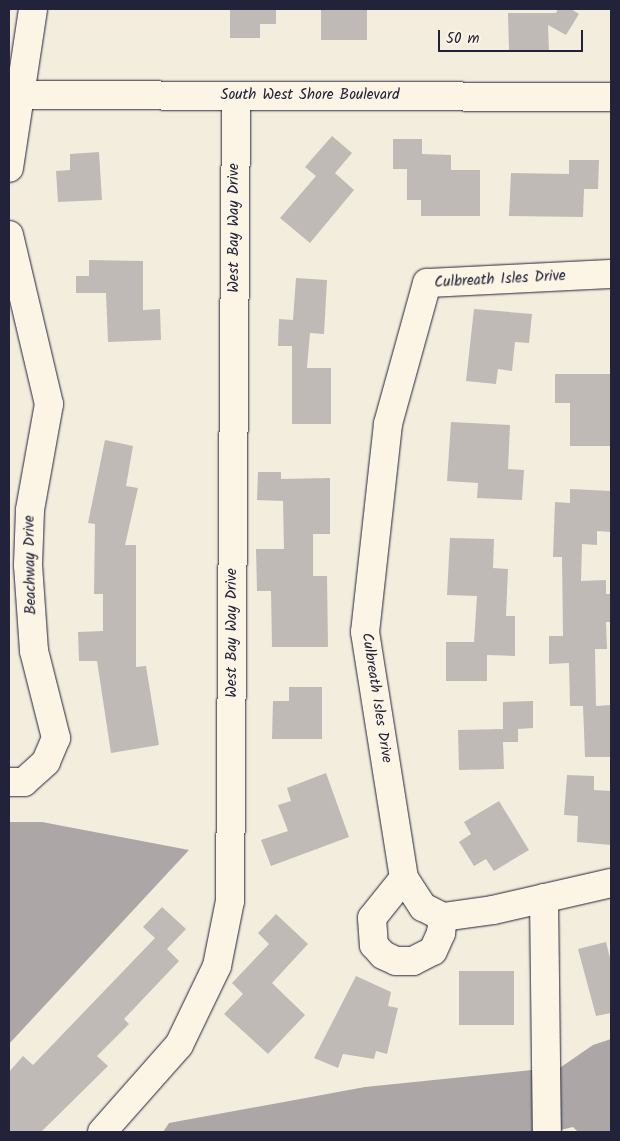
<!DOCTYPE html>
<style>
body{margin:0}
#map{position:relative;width:620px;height:1141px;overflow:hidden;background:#f3edde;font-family:Kalam,sans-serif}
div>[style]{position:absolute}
.water>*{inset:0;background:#aca7a6}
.building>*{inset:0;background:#bfbab6;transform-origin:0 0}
.roads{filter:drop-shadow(0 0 1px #22223b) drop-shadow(0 0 1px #22223b)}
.minor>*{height:28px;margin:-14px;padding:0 14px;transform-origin:14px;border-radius:14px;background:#fcf5e5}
span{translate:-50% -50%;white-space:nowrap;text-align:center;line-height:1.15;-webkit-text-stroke:4px #fcf5e5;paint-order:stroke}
.street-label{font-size:15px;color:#22223b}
.frame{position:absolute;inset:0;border:10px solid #22223b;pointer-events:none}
.scale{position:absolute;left:438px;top:30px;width:145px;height:22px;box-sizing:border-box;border:2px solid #22223b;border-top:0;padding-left:6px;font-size:15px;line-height:18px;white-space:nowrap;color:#22223b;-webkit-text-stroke:4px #fcf5e5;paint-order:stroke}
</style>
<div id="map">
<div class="water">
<div style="clip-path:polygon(9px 822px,42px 822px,189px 850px,9px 1044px)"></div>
<div style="clip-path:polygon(611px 1039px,611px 1132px,578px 1132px,573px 1127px,552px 1132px,163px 1132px,169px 1123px,365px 1087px,561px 1067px,593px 1045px)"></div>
</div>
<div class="building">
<div style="clip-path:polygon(230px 9px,276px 9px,276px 24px,260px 24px,260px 38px,230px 38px)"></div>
<div style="left:321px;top:9px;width:46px;height:31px"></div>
<div style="clip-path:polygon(558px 9px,571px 9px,579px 14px,566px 35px,548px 25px,549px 51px,509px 51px,508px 13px,556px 13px)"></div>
<div style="clip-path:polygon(332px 136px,352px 153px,335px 173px,354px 190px,310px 243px,280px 218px,316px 176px,305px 167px)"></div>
<div style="clip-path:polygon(393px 139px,422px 139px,422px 154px,451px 155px,451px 170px,480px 170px,480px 216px,421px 216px,421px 200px,407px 200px,407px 169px,393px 169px)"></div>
<div style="clip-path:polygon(99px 152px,102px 200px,58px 202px,56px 171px,70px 170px,70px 154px)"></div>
<div style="clip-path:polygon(569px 160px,599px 160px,598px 189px,584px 189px,583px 217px,509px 216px,511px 173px,569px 174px)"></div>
<div style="clip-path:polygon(89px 260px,143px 261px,143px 310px,160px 309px,161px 340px,108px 342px,106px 293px,76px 293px,76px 276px,89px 276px)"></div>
<div style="clip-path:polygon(296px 278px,327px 280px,324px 334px,310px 333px,307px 368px,331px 368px,331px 424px,292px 424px,292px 346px,278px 346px,279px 319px,293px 320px)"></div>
<div style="clip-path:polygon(474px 309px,532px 314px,529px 343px,515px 342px,512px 371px,498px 369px,496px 384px,466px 381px)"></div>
<div style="clip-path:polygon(555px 374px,610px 374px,611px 446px,570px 446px,570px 403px,555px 403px)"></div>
<div style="clip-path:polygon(451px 422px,510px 425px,508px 469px,524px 470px,522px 500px,477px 498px,478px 483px,447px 481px)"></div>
<div style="clip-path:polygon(105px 440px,133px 446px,126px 486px,138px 488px,125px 545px,136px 545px,136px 667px,146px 666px,159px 745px,111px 753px,97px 661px,79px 661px,78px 632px,103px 631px,103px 594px,94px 594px,95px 524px,88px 523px)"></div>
<div style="clip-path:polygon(258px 472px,281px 472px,281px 479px,330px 478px,330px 534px,313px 534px,313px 576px,327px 576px,328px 647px,272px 647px,271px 591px,257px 591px,256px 549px,284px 549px,283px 501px,257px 500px)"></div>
<div style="clip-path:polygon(570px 489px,611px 491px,611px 532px,597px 531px,597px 545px,582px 544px,581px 581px,606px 580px,606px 594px,611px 594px,611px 622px,606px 622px,607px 649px,595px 649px,596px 706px,611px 705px,611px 757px,585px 757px,583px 706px,570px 706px,569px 663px,549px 664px,549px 636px,563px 636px,562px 557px,553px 557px,555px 502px,570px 503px)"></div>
<div style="clip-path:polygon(450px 538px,494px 539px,493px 568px,508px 569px,506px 616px,515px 616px,515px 656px,487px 655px,487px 681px,446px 681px,446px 642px,474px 642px,477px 596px,447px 595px)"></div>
<div style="clip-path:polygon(289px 687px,322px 687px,322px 739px,272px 739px,273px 701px,289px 701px)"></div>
<div style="clip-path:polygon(533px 701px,533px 728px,518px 729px,518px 742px,503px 742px,504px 769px,459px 770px,458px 730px,503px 729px,503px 702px)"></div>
<div style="clip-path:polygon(326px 773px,349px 837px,271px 866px,261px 840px,288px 831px,278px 805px,291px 801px,287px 788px)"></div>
<div style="clip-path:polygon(567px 775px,594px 776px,594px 790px,611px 791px,611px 845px,577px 842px,578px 816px,564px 815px)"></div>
<div style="clip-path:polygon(499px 801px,529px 850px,494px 871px,486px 859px,474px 866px,459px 842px,471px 834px,464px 822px)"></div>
<div style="clip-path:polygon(162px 907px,186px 929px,167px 949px,179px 961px,124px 1019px,129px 1024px,97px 1056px,108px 1066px,41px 1132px,9px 1132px,9px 1072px,23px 1056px,33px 1065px,155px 938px,143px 927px)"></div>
<div style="clip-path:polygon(276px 914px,308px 944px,272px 983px,305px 1015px,268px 1054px,224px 1014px,243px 994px,232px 983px,269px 944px,258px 933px)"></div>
<div style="clip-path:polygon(606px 942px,611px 962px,611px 1013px,596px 1016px,578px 949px)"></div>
<div style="left:459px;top:971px;width:55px;height:54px"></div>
<div style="clip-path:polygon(356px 976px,391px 992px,388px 1006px,398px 1008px,387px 1054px,376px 1051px,374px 1059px,343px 1054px,338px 1068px,314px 1058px)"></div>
</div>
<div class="roads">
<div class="minor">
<div style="left:9px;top:95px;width:602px;rotate:0.19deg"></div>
<div style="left:9px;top:168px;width:161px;rotate:-81.4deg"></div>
<div style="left:9px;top:235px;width:174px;rotate:76.7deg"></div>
<div style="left:49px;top:404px;width:108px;rotate:100.2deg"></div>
<div style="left:30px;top:510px;width:55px;rotate:92.1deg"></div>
<div style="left:28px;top:565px;width:86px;rotate:86deg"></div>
<div style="left:34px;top:651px;width:90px;rotate:75.8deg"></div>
<div style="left:56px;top:738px;width:26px;rotate:113deg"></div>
<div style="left:46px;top:762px;width:30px;rotate:138deg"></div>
<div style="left:24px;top:782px;width:15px;rotate:180deg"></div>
<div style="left:611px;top:274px;width:184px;rotate:177.2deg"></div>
<div style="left:427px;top:283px;width:146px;rotate:105.5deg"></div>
<div style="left:388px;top:424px;width:209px;rotate:96.3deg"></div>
<div style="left:365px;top:632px;width:249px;rotate:81deg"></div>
<div style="left:404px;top:878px;width:35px;rotate:57deg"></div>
<div style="left:423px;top:907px;width:22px;rotate:27deg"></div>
<div style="left:443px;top:917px;width:50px;rotate:-8deg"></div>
<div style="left:493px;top:910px;width:121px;rotate:-12.9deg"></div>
<div style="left:404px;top:878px;width:51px;rotate:128.7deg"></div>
<div style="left:372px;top:918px;width:27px;rotate:86deg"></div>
<div style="left:374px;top:945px;width:13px;rotate:48deg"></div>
<div style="left:383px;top:955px;width:14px;rotate:25deg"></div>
<div style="left:396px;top:961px;width:17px"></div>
<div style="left:413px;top:961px;width:22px;rotate:-27deg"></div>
<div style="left:433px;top:951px;width:20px;rotate:-66deg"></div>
<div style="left:441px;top:933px;width:16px;rotate:-83deg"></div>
<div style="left:544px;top:898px;width:234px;rotate:89.3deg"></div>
<div style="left:102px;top:1132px;width:116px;rotate:-48.5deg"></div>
<div style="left:179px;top:1045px;width:88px;rotate:-64.3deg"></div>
<div style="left:217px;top:966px;width:66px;rotate:-78.7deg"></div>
<div style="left:230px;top:901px;width:805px;rotate:-89.57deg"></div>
</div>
</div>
<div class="street-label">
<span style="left:310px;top:96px">South West Shore Boulevard</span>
<span style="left:235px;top:228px;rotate:-90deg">West Bay Way Drive</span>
<span style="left:500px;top:280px;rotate:-3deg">Culbreath Isles Drive</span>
<span style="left:31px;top:565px;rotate:-91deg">Beachway Drive</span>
<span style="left:233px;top:633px;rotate:-90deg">West Bay Way Drive</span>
<span style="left:376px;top:698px;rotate:81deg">Culbreath Isles Drive</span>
</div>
<div class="frame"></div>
<div class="scale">50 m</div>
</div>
